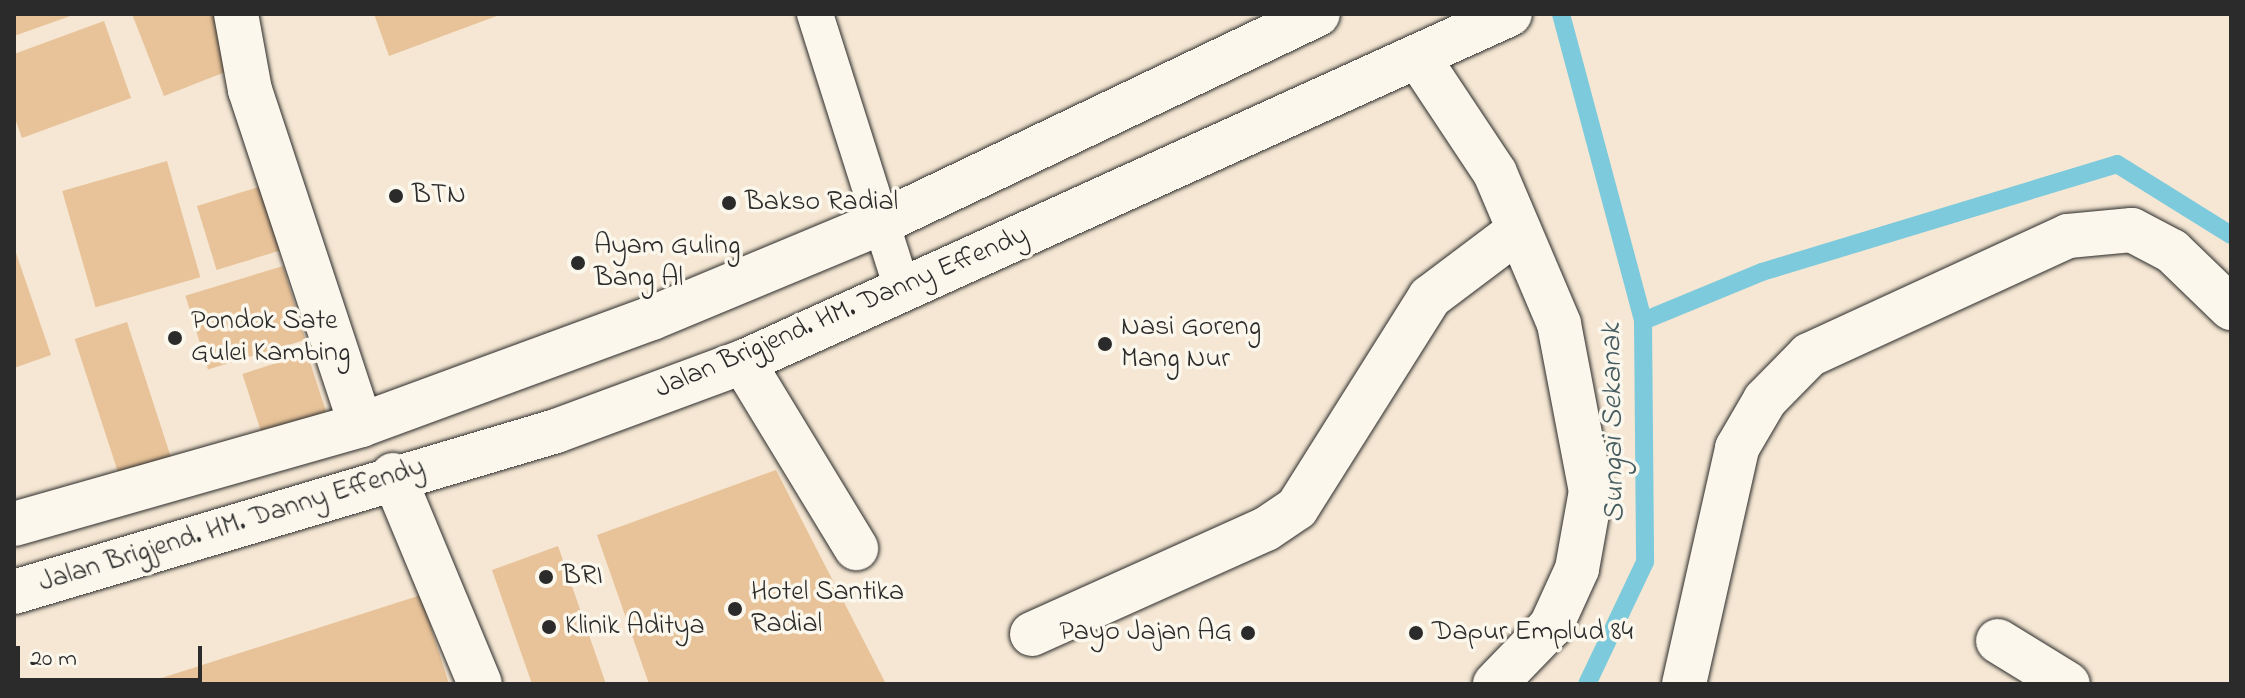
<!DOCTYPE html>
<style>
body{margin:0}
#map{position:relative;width:2245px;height:698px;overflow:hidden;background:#f5e7d3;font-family:"Indie Flower",sans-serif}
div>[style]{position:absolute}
.stream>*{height:18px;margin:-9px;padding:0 9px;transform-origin:9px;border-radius:9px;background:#7dcadc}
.building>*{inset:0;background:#e8c399;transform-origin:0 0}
.roads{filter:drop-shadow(0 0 2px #2b2b2b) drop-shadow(0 0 2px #2b2b2b)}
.service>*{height:36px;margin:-18px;padding:0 18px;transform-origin:18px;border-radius:18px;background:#fbf7ec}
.minor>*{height:44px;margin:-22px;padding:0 22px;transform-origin:22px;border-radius:22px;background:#fbf7ec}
.tertiary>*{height:44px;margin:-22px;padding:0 22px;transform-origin:22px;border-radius:22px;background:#fbf7ec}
.dots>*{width:22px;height:22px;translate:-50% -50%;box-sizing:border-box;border:4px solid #fbf7ec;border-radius:50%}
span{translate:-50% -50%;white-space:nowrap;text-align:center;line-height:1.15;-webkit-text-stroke:7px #fbf7ec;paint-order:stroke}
.poi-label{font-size:28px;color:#2b2b2b}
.left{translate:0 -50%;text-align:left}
.right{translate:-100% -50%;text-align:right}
.street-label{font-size:28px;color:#2b2b2b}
.water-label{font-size:30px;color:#445b60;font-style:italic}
.frame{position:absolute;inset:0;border:16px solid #2b2b2b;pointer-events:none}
.scale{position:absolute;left:16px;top:646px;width:186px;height:36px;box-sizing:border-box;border:4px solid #2b2b2b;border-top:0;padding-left:10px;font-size:24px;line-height:28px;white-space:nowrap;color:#2b2b2b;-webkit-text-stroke:6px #fbf7ec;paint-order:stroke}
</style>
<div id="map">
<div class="stream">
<div style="left:1561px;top:14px;width:318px;rotate:75deg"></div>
<div style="left:1643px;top:321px;width:241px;rotate:89.5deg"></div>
<div style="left:1645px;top:562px;width:135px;rotate:115.4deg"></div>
<div style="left:1643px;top:321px;width:129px;rotate:-22.4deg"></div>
<div style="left:1762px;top:272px;width:371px;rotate:-16.9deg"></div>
<div style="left:2117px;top:164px;width:134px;rotate:31.9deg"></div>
</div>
<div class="building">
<div style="clip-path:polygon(14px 14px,76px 14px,14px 36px)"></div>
<div style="clip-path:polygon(132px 14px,218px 14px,238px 67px,164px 96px)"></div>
<div style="clip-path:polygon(374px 14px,502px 14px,389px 56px)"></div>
<div style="clip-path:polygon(104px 21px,131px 98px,22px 138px,14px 116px,14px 54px)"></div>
<div style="left:167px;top:161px;width:121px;height:109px;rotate:74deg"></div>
<div style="left:262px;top:186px;width:67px;height:68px;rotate:73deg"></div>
<div style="clip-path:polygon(14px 247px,51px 355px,14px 368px)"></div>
<div style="left:283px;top:266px;width:77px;height:102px;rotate:73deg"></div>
<div style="left:127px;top:322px;width:154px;height:55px;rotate:72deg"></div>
<div style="left:307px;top:353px;width:66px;height:68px;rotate:72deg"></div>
<div style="clip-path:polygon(776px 470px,886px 684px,649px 684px,597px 535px)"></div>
<div style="clip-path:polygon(558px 546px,606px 684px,532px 684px,492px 570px)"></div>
<div style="clip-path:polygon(421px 595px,449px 684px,146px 684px,146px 683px)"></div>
</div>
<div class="roads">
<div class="service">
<div style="left:815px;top:14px;width:288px;rotate:72.4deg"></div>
</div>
<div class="minor">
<div style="left:236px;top:14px;width:77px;rotate:79.6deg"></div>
<div style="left:250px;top:90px;width:353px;rotate:71.7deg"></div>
<div style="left:1418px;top:57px;width:139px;rotate:56.4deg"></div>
<div style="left:1495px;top:173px;width:164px;rotate:67deg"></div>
<div style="left:1559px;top:324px;width:170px;rotate:79.2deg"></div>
<div style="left:1591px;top:491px;width:79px;rotate:100.2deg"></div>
<div style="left:1577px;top:569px;width:63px;rotate:114.5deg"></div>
<div style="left:1551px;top:626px;width:81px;rotate:134deg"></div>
<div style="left:743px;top:362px;width:218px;rotate:58.7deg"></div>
<div style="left:393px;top:475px;width:226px;rotate:67.4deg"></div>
<div style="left:1032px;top:634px;width:256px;rotate:-24.2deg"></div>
<div style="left:1266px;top:529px;width:37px;rotate:-34deg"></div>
<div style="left:1297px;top:508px;width:249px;rotate:-57.8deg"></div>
<div style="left:1430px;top:297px;width:111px;rotate:-37deg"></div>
<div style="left:1998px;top:641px;width:82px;rotate:31.6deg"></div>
<div style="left:1684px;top:684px;width:242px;rotate:-77.3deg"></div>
<div style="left:1737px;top:448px;width:56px;rotate:-59.7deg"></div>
<div style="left:1765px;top:400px;width:63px;rotate:-45.6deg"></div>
<div style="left:1809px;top:355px;width:285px;rotate:-24.7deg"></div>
<div style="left:2068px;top:236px;width:64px;rotate:-5.4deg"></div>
<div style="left:2132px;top:230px;width:45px;rotate:27.7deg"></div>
<div style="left:2172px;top:251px;width:82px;rotate:44deg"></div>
</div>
<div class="tertiary">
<div style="left:14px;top:524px;width:361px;rotate:-15.9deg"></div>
<div style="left:361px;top:425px;width:310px;rotate:-20.2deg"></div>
<div style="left:652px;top:318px;width:247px;rotate:-22.6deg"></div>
<div style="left:880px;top:223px;width:485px;rotate:-25.5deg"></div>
<div style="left:14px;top:592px;width:565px;rotate:-16.54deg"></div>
<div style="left:556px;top:431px;width:199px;rotate:-20.3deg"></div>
<div style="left:743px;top:362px;width:842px;rotate:-24.4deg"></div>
</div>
</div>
<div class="dots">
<div style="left:396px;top:196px;background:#2b2b2b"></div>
<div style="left:729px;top:203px;background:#2b2b2b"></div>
<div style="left:578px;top:263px;background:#2b2b2b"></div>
<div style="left:175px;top:338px;background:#2b2b2b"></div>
<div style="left:1105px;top:344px;background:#2b2b2b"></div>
<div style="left:546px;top:577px;background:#2b2b2b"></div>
<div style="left:735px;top:609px;background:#2b2b2b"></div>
<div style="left:549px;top:627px;background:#2b2b2b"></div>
<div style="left:1248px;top:633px;background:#2b2b2b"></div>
<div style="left:1416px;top:633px;background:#2b2b2b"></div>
</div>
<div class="poi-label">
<span class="left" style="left:412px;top:196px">BTN</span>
<span class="left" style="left:745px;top:203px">Bakso Radial</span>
<span class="left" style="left:594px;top:263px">Ayam Guling<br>Bang Al</span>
<span class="left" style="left:191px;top:338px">Pondok Sate<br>Gulei Kambing</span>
<span class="left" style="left:1121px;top:344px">Nasi Goreng<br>Mang Nur</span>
<span class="left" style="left:562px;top:577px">BRI</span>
<span class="left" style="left:751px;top:609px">Hotel Santika<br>Radial</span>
<span class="left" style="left:565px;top:627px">Klinik Aditya</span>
<span class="right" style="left:1232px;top:633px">Payo Jajan AG</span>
<span class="left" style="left:1432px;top:633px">Dapur Emplud 84</span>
</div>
<div class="street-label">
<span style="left:842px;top:313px;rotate:-23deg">Jalan Brigjend. HM. Danny Effendy</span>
<span style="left:232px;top:526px;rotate:-17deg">Jalan Brigjend. HM. Danny Effendy</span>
</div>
<div class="water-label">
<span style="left:1614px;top:423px;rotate:-91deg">Sungai Sekanak</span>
</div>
<div class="frame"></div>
<div class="scale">20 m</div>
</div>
